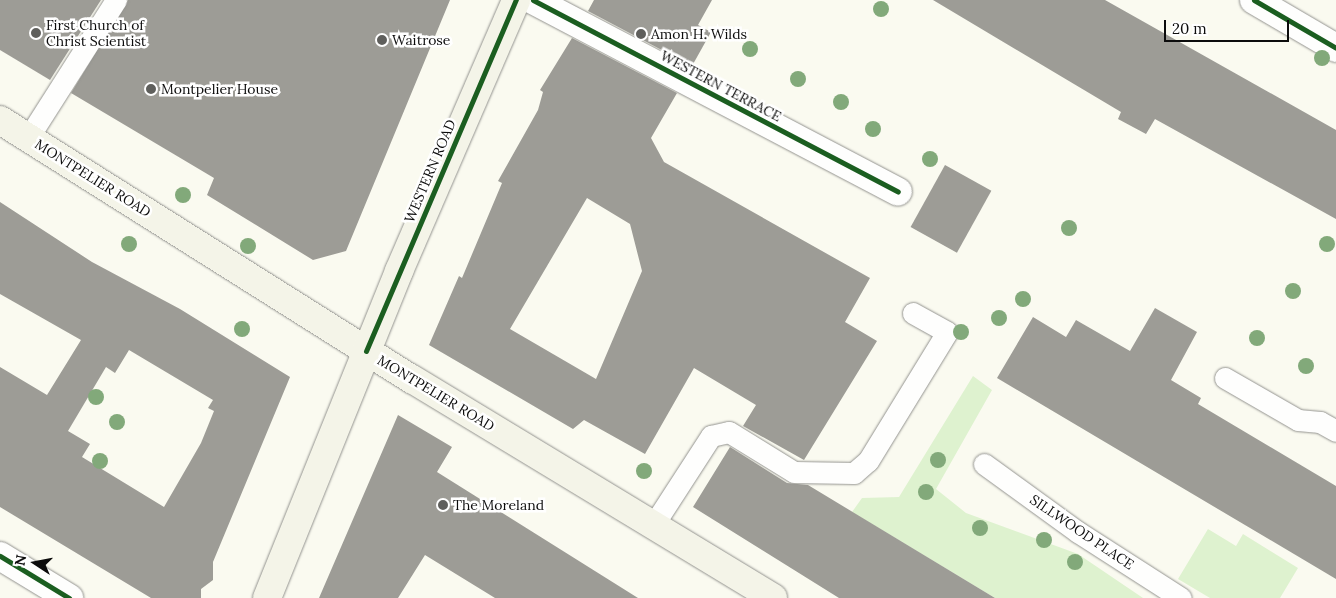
<!DOCTYPE html>
<style>
body{margin:0}
#map{position:relative;width:1336px;height:598px;overflow:hidden;background:#fafaf0;font-family:Lora,serif}
div>[style]{position:absolute}
.green>*{inset:0;background:#def2cf}
.building>*{inset:0;background:#9d9c96;transform-origin:0 0}
.roads{filter:drop-shadow(0 0 1px #93938f) drop-shadow(0 0 1px #93938f)}
.lane>*{height:21px;margin:-10.5px;padding:0 10.5px;transform-origin:10.5px;border-radius:10.5px;background:#fefefd}
.street>*{height:28px;margin:-14px;padding:0 14px;transform-origin:14px;border-radius:14px;background:#fefefd}
.secondary>*{height:28px;margin:-14px;padding:0 14px;transform-origin:14px;border-radius:14px;background:#f4f4e8}
.cycleway>*{height:5px;margin:-2.5px;padding:0 2.5px;transform-origin:2.5px;border-radius:2.5px;background:#1b5e20}
.trees>*{width:16px;height:16px;margin:-8px;border-radius:50%;background:#82a97a}
.dots>*{width:14px;height:14px;translate:-50% -50%;box-sizing:border-box;border:2px solid #fff;border-radius:50%}
span{translate:-50% -50%;white-space:nowrap;text-align:center;line-height:1.15;-webkit-text-stroke:5px #fff;paint-order:stroke}
.poi-label{font-size:14px;color:#0c0c0c}
.left{translate:0 -50%;text-align:left}
.street-label{font-size:14px;color:#0c0c0c}
.north{position:absolute;left:10px;top:538px;width:50px;height:50px;-webkit-text-stroke:4px #fff;paint-order:stroke;rotate:281deg;font-size:14px;font-weight:700;line-height:20px;text-align:center;color:#0c0c0c}
.north::after{content:'';display:block;margin:auto;width:18px;height:22px;background:#0c0c0c;clip-path:polygon(50% 0,100% 100%,50% 72%,0 100%)}
.scale{position:absolute;left:1164px;top:20px;width:125px;height:22px;box-sizing:border-box;border:2px solid #0c0c0c;border-top:0;padding-left:6px;font-size:15px;line-height:18px;white-space:nowrap;color:#0c0c0c;-webkit-text-stroke:4px #fff;paint-order:stroke}
</style>
<div id="map">
<div class="green">
<div style="clip-path:polygon(973px 376px,992px 390px,936px 489px,966px 513px,1078px 554px,1143px 598px,995px 598px,852px 512px,862px 498px,899px 497px)"></div>
<div style="clip-path:polygon(1208px 529px,1236px 546px,1243px 534px,1298px 568px,1280px 598px,1210px 598px,1178px 579px)"></div>
</div>
<div class="building">
<div style="clip-path:polygon(0 0,101px 0,50px 80px,0 50px)"></div>
<div style="clip-path:polygon(128px 0,450px 0,346px 251px,313px 260px,207px 195px,214px 178px,71px 93px)"></div>
<div style="clip-path:polygon(594px 0,712px 0,698px 25px,711px 32px,692px 66px,588px 11px)"></div>
<div style="clip-path:polygon(933px 0,1105px 0,1336px 130px,1336px 219px,1155px 119px,1146px 134px,1118px 119px,1121px 112px)"></div>
<div style="clip-path:polygon(evenodd,572px 38px,677px 93px,651px 138px,664px 162px,870px 278px,845px 322px,877px 341px,804px 460px,743px 426px,756px 405px,694px 368px,645px 454px,584px 420px,573px 429px,429px 345px,459px 276px,462px 278px,502px 183px,498px 181px,538px 110px,543px 92px,540px 90px,572px 38px,587px 198px,630px 224px,642px 271px,596px 379px,510px 329px,587px 198px)"></div>
<div style="left:945px;top:165px;width:53px;height:71px;rotate:29deg"></div>
<div style="clip-path:polygon(evenodd,0 202px,92px 262px,180px 309px,290px 377px,213px 562px,213px 580px,201px 589px,201px 598px,151px 598px,0 507px,0 367px,47px 395px,81px 340px,0 294px,0 202px,129px 350px,213px 400px,208px 408px,214px 411px,201px 443px,164px 507px,82px 457px,90px 444px,68px 431px,106px 367px,115px 373px,129px 350px)"></div>
<div style="clip-path:polygon(1155px 308px,1197px 332px,1171px 380px,1201px 398px,1198px 404px,1336px 486px,1336px 579px,997px 378px,1033px 317px,1066px 337px,1076px 320px,1130px 351px)"></div>
<div style="clip-path:polygon(398px 415px,452px 447px,437px 472px,638px 598px,495px 598px,425px 555px,398px 598px,319px 598px)"></div>
<div style="clip-path:polygon(730px 447px,787px 483px,808px 485px,995px 598px,839px 598px,693px 507px)"></div>
</div>
<div class="roads">
<div class="lane">
<div style="left:28px;top:138px;width:164px;rotate:-57.5deg"></div>
<div style="left:1225px;top:378px;width:84px;rotate:29.9deg"></div>
<div style="left:1298px;top:420px;width:22px;rotate:5deg"></div>
<div style="left:1320px;top:422px;width:18px;rotate:29deg"></div>
<div style="left:984px;top:464px;width:116px;rotate:35.9deg"></div>
<div style="left:1078px;top:532px;width:122px;rotate:32.7deg"></div>
<div style="left:654px;top:524px;width:105px;rotate:-57.1deg"></div>
<div style="left:711px;top:436px;width:18px;rotate:-13deg"></div>
<div style="left:729px;top:432px;width:76px;rotate:31.6deg"></div>
<div style="left:794px;top:472px;width:60px;rotate:1deg"></div>
<div style="left:854px;top:473px;width:18px;rotate:-41deg"></div>
<div style="left:868px;top:461px;width:151px;rotate:-58.5deg"></div>
<div style="left:947px;top:332px;width:39px;rotate:-151deg"></div>
</div>
<div class="street">
<div style="left:533px;top:0;width:412px;rotate:27.7deg"></div>
<div style="left:1254px;top:0;width:95px;rotate:30.3deg"></div>
<div style="left:0;top:556px;width:81px;rotate:31.3deg"></div>
</div>
<div class="secondary">
<div style="left:0;top:120px;width:487px;rotate:32.2deg"></div>
<div style="left:412px;top:379px;width:422px;rotate:31.2deg"></div>
<div style="left:267px;top:598px;width:353px;rotate:-68deg"></div>
<div style="left:399px;top:271px;width:295px;rotate:-66.6deg"></div>
</div>
</div>
<div class="cycleway">
<div style="left:533px;top:0;width:412px;rotate:27.7deg"></div>
<div style="left:1254px;top:0;width:95px;rotate:30.3deg"></div>
<div style="left:366px;top:351px;width:382px;rotate:-66.9deg"></div>
<div style="left:0;top:556px;width:81px;rotate:31.3deg"></div>
</div>
<div class="trees">
<div style="left:881px;top:9px"></div>
<div style="left:750px;top:49px"></div>
<div style="left:1322px;top:58px"></div>
<div style="left:798px;top:79px"></div>
<div style="left:841px;top:102px"></div>
<div style="left:873px;top:129px"></div>
<div style="left:930px;top:159px"></div>
<div style="left:183px;top:195px"></div>
<div style="left:1069px;top:228px"></div>
<div style="left:129px;top:244px"></div>
<div style="left:1327px;top:244px"></div>
<div style="left:248px;top:246px"></div>
<div style="left:1293px;top:291px"></div>
<div style="left:1023px;top:299px"></div>
<div style="left:999px;top:318px"></div>
<div style="left:242px;top:329px"></div>
<div style="left:961px;top:332px"></div>
<div style="left:1257px;top:338px"></div>
<div style="left:1306px;top:366px"></div>
<div style="left:96px;top:397px"></div>
<div style="left:117px;top:422px"></div>
<div style="left:938px;top:460px"></div>
<div style="left:100px;top:461px"></div>
<div style="left:644px;top:471px"></div>
<div style="left:926px;top:492px"></div>
<div style="left:980px;top:528px"></div>
<div style="left:1044px;top:540px"></div>
<div style="left:1075px;top:562px"></div>
</div>
<div class="dots">
<div style="left:36px;top:33px;background:#5f5f5c"></div>
<div style="left:641px;top:34px;background:#5f5f5c"></div>
<div style="left:382px;top:40px;background:#5f5f5c"></div>
<div style="left:151px;top:89px;background:#5f5f5c"></div>
<div style="left:443px;top:505px;background:#5f5f5c"></div>
</div>
<div class="poi-label">
<span class="left" style="left:46px;top:33px">First Church of<br>Christ Scientist</span>
<span class="left" style="left:651px;top:34px">Amon H. Wilds</span>
<span class="left" style="left:392px;top:40px">Waitrose</span>
<span class="left" style="left:161px;top:89px">Montpelier House</span>
<span class="left" style="left:453px;top:505px">The Moreland</span>
</div>
<div class="street-label">
<span style="left:721px;top:86px;rotate:28deg">WESTERN TERRACE</span>
<span style="left:430px;top:171px;rotate:-67deg">WESTERN ROAD</span>
<span style="left:93px;top:178px;rotate:32deg">MONTPELIER ROAD</span>
<span style="left:436px;top:393px;rotate:31deg">MONTPELIER ROAD</span>
<span style="left:1082px;top:532px;rotate:34deg">SILLWOOD PLACE</span>
</div>
<div class="north">N</div>
<div class="scale">20 m</div>
</div>
